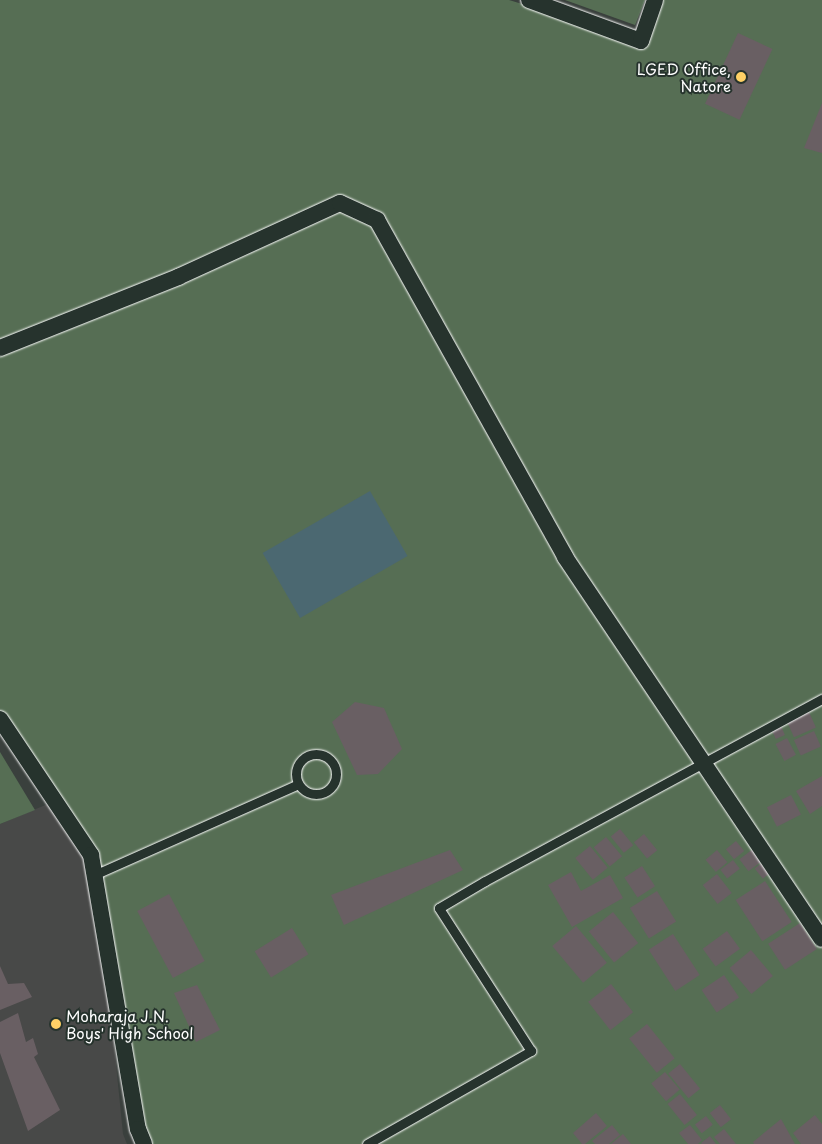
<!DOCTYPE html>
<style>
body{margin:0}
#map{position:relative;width:822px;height:1144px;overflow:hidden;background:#3a403d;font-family:"Playpen Sans",sans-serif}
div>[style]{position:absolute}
.built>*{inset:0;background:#484948}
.green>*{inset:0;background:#566e54}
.water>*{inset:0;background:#4b6871;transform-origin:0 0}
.building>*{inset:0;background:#695f63;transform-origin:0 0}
.roads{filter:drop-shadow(0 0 1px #fff) drop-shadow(0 0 1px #fff)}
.lane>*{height:9px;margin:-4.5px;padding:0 4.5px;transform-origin:4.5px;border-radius:4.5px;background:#26332d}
.lane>.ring{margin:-4.5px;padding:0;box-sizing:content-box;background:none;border:9px solid #26332d;border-radius:50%}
.street>*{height:16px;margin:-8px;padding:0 8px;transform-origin:8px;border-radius:8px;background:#26332d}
.dots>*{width:14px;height:14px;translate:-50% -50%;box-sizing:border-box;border:2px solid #26332d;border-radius:50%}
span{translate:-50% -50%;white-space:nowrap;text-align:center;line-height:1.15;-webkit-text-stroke:4px #26332d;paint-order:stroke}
.poi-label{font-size:15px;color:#fff}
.right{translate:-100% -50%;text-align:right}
.left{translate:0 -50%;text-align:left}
</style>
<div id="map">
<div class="built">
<div style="clip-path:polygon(55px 801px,91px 855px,102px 924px,123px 1134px,127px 1144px,0 1144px,0 824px)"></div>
</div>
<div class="green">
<div style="clip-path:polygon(0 0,509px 0,640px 40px,655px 0,822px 0,822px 1144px,144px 1144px,94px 875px,0 719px)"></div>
<div style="clip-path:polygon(565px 0,645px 0,635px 25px)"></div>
<div style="clip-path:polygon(0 752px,35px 810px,0 824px)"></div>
</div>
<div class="water">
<div style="left:370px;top:491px;width:75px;height:124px;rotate:60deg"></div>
</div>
<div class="building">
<div style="left:738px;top:33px;width:38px;height:78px;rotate:25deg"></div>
<div style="clip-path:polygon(822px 103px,822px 153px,804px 148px)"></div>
<div style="clip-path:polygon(355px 702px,384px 708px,402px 749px,378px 774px,357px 775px,332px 722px)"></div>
<div style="left:809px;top:712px;width:17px;height:24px;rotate:66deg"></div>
<div style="left:780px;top:724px;width:12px;height:10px;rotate:66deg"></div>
<div style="left:814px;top:731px;width:17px;height:22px;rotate:66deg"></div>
<div style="left:787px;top:738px;width:19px;height:13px;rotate:62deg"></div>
<div style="clip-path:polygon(822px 776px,822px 806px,810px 814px,796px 791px)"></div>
<div style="left:791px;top:795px;width:22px;height:27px;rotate:63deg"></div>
<div style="left:620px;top:829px;width:21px;height:12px;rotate:51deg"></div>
<div style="left:644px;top:834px;width:21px;height:13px;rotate:51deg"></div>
<div style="left:606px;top:837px;width:25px;height:16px;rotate:50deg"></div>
<div style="left:736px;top:841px;width:13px;height:13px;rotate:51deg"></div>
<div style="left:590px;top:846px;width:28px;height:19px;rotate:51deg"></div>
<div style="left:753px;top:849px;width:15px;height:17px;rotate:53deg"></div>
<div style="clip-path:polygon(450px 850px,463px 870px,344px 925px,331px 895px)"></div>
<div style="left:717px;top:850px;width:16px;height:15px;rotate:50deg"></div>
<div style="left:733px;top:860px;width:11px;height:16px;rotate:52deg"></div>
<div style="left:764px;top:861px;width:13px;height:12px;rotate:51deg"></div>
<div style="left:642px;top:866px;width:24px;height:21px;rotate:57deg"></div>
<div style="clip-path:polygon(571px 872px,581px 891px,610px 875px,623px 898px,572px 927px,548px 885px)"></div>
<div style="left:717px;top:874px;width:24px;height:18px;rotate:52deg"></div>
<div style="left:765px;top:881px;width:49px;height:35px;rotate:57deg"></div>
<div style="left:657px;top:891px;width:36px;height:32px;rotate:58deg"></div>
<div style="left:169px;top:894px;width:76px;height:36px;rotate:62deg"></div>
<div style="left:613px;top:912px;width:40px;height:31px;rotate:51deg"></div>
<div style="left:800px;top:923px;width:31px;height:38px;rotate:57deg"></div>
<div style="left:576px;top:926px;width:48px;height:31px;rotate:50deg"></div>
<div style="left:292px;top:928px;width:31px;height:44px;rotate:58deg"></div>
<div style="left:727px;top:931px;width:22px;height:30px;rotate:54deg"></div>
<div style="left:673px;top:934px;width:49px;height:29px;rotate:57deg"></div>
<div style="left:751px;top:950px;width:34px;height:28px;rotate:50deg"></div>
<div style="clip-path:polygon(0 966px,8px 984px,24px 983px,32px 997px,0 1010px)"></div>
<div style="left:724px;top:975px;width:27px;height:27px;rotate:56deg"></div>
<div style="left:611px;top:984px;width:36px;height:29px;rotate:52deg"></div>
<div style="clip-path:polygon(197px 985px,220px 1030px,196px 1042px,174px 993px)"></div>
<div style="clip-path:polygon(18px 1013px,26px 1042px,33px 1038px,38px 1054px,34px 1057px,60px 1110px,28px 1131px,0 1053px,0 1022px)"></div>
<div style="left:647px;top:1024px;width:44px;height:23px;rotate:51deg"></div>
<div style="left:680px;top:1064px;width:32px;height:15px;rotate:51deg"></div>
<div style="left:665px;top:1072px;width:23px;height:18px;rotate:50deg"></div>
<div style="left:680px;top:1094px;width:27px;height:16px;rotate:51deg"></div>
<div style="left:720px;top:1105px;width:18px;height:13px;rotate:52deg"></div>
<div style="clip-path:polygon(596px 1113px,607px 1126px,585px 1144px,582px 1144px,573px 1133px)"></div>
<div style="clip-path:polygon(815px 1115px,822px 1124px,822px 1144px,801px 1144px,793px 1133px)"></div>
<div style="left:706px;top:1116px;width:11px;height:14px;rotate:52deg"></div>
<div style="clip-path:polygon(781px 1119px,795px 1144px,754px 1144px,753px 1142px)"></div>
<div style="clip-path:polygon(612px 1125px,620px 1135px,609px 1144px,595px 1144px,592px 1141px)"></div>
<div style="clip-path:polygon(690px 1125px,702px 1140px,698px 1144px,688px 1144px,679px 1133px)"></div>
<div style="clip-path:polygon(724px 1129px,736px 1144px,720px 1144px,714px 1137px)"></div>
<div style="clip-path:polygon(623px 1134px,631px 1144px,611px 1144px)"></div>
<div style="clip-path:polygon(710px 1136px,716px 1144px,702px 1144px,701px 1143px)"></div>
</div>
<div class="roads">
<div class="lane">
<div class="ring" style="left:296px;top:754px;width:31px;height:31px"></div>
<div style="left:94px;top:875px;width:223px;rotate:-24deg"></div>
<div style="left:367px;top:1144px;width:189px;rotate:-29.6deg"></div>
<div style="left:531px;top:1051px;width:170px;rotate:-122.8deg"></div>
<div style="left:439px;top:908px;width:53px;rotate:-30.4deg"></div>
<div style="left:485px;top:881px;width:383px;rotate:-28.4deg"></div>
</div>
<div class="street">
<div style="left:529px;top:0;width:119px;rotate:20.1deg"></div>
<div style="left:641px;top:41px;width:43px;rotate:-71.1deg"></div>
<div style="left:0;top:348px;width:192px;rotate:-21.7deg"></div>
<div style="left:178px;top:277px;width:178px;rotate:-24.6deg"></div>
<div style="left:340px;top:203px;width:41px;rotate:24.7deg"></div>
<div style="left:377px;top:220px;width:386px;rotate:60.8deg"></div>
<div style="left:565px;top:557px;width:460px;rotate:56.1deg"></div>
<div style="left:0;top:719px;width:164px;rotate:56.2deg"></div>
<div style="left:91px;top:855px;width:278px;rotate:80.3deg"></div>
<div style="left:138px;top:1129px;width:16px;rotate:68deg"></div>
</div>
</div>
<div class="dots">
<div style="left:741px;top:77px;background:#ffd166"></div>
<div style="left:56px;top:1024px;background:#ffd166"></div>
</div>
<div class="poi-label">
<span class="right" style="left:731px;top:77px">LGED Office,<br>Natore</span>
<span class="left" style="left:66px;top:1024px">Moharaja J.N.<br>Boys' High School</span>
</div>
</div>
